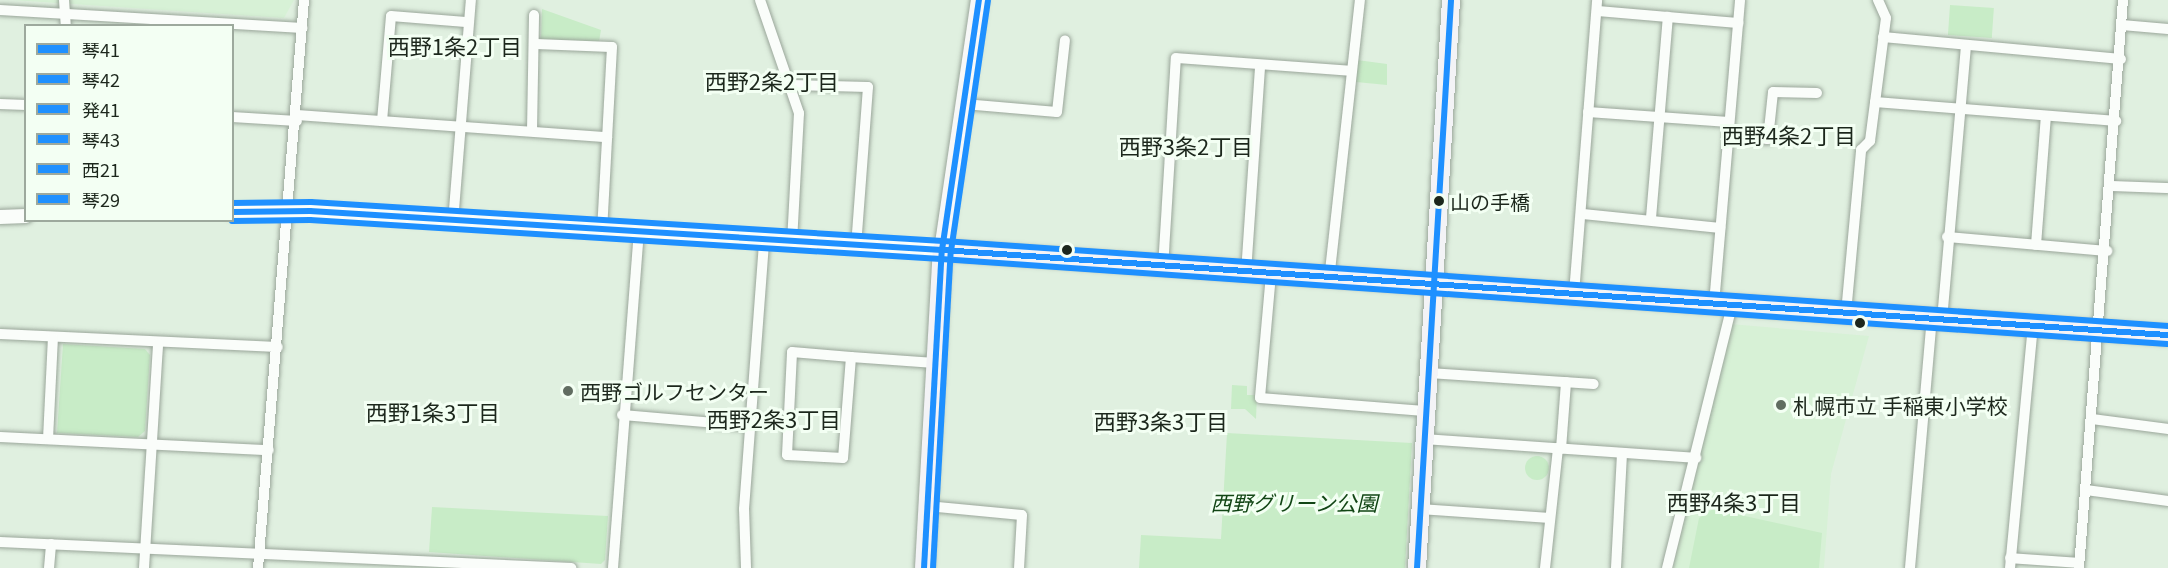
<!DOCTYPE html>
<meta charset="utf-8">
<style>
body{margin:0}
#map{position:relative;width:2168px;height:568px;overflow:hidden;background:#e0f0e0;font-family:Georgia,"Noto Sans JP",serif}
div>[style]{position:absolute}
.built>*{inset:0;background:#d7f1d6}
.green>*{inset:0;background:#c8ecc7;transform-origin:0 0}
.round{border-radius:50%}
.roads{filter:drop-shadow(0 0 2px #9aa69a) drop-shadow(0 0 2px #9aa69a)}
.minor>*{height:10px;margin:-5px;padding:0 5px;transform-origin:5px;border-radius:5px;background:#fafdfa}
.tertiary>*{height:14px;margin:-7px;padding:0 7px;transform-origin:7px;border-radius:7px;background:#fafdfa}
.secondary>*{height:16px;margin:-8px;padding:0 8px;transform-origin:8px;border-radius:8px;background:#f7f8f8}
.primary>*{height:18px;margin:-9px;padding:0 9px;transform-origin:9px;border-radius:9px;background:#f3f3f6}
.bus-1>*{height:6px;margin:-3px;padding:0 3px;transform-origin:3px;border-radius:3px;background:#1e90ff}
.bus-2>*{height:6px;margin:-3px;padding:0 3px;transform-origin:3px;border-radius:3px;background:#1e90ff}
.bus-3>*{height:6px;margin:-3px;padding:0 3px;transform-origin:3px;border-radius:3px;background:#1e90ff}
.bus-4>*{height:6px;margin:-3px;padding:0 3px;transform-origin:3px;border-radius:3px;background:#1e90ff}
.bus-5>*{height:6px;margin:-3px;padding:0 3px;transform-origin:3px;border-radius:3px;background:#1e90ff}
.bus-6>*{height:6px;margin:-3px;padding:0 3px;transform-origin:3px;border-radius:3px;background:#1e90ff}
.dots>*{width:16px;height:16px;translate:-50% -50%;box-sizing:border-box;border:3px solid #f3fff3;border-radius:50%}
span{translate:-50% -50%;white-space:nowrap;text-align:center;line-height:1.15;-webkit-text-stroke:6px #f3fff3;paint-order:stroke}
.bus-label{font-size:20px;color:#1c271c}
.left{translate:0 -50%;text-align:left}
.poi-label{font-size:21px;color:#1c271c}
.park-label{font-size:21px;color:#124615;font-style:italic}
.neighbourhood-label{font-size:22px;color:#1c271c}
.legend{position:absolute;left:24px;top:24px;width:210px;height:198px;box-sizing:border-box;background:#f3fff3;border:2px solid #9da99d;margin:0;padding:8px 10px;list-style:none;font-size:18px;color:#1c271c}
.legend li{display:flex;align-items:center;gap:12px;height:30px}
.legend b{width:30px;border:2px solid #9da99d}
</style>
<div id="map">
<div class="built">
<div style="clip-path:polygon(12px 0,294px 0,284px 18px)"></div>
<div style="clip-path:polygon(1730px 324px,1869px 336px,1831px 474px,1824px 568px,1673px 568px)"></div>
</div>
<div class="green">
<div style="left:1950px;top:5px;width:44px;height:30px;rotate:4deg"></div>
<div style="clip-path:polygon(542px 9px,601px 30px,599px 42px,541px 39px)"></div>
<div style="clip-path:polygon(1357px 60px,1387px 64px,1387px 85px,1356px 82px)"></div>
<div style="clip-path:polygon(63px 344px,145px 349px,150px 355px,145px 431px,138px 437px,57px 433px)"></div>
<div style="clip-path:polygon(1232px 385px,1247px 386px,1247px 395px,1257px 395px,1256px 419px,1245px 409px,1231px 409px)"></div>
<div style="clip-path:polygon(1227px 433px,1412px 443px,1405px 568px,1139px 568px,1141px 535px,1221px 539px)"></div>
<div class="round" style="left:1525px;top:456px;width:24px;height:24px"></div>
<div style="clip-path:polygon(432px 507px,608px 516px,605px 560px,601px 564px,429px 552px)"></div>
<div style="clip-path:polygon(1713px 509px,1822px 533px,1819px 568px,1689px 568px,1699px 518px)"></div>
</div>
<div class="roads">
<div class="minor">
<div style="left:64px;top:0;width:26px;rotate:86deg"></div>
<div style="left:760px;top:0;width:120px;rotate:71deg"></div>
<div style="left:799px;top:113px;width:129px;rotate:93.1deg"></div>
<div style="left:0;top:10px;width:303px;rotate:3.4deg"></div>
<div style="left:1597px;top:11px;width:142px;rotate:4.9deg"></div>
<div style="left:2122px;top:25px;width:46px;rotate:5deg"></div>
<div style="left:1883px;top:37px;width:239px;rotate:5.3deg"></div>
<div style="left:535px;top:44px;width:77px;rotate:2.2deg"></div>
<div style="left:612px;top:47px;width:184px;rotate:93.1deg"></div>
<div style="left:792px;top:85px;width:76px;rotate:1.5deg"></div>
<div style="left:868px;top:87px;width:158px;rotate:94.3deg"></div>
<div style="left:1875px;top:102px;width:242px;rotate:4.5deg"></div>
<div style="left:0;top:104px;width:26px;rotate:2deg"></div>
<div style="left:964px;top:104px;width:93px;rotate:4.9deg"></div>
<div style="left:1057px;top:112px;width:72px;rotate:-83.7deg"></div>
<div style="left:1588px;top:112px;width:141px;rotate:4.1deg"></div>
<div style="left:297px;top:115px;width:311px;rotate:4.1deg"></div>
<div style="left:232px;top:117px;width:65px;rotate:3.5deg"></div>
<div style="left:382px;top:121px;width:105px;rotate:-85.1deg"></div>
<div style="left:391px;top:16px;width:75px;rotate:4.6deg"></div>
<div style="left:532px;top:131px;width:116px;rotate:-89deg"></div>
<div style="left:1728px;top:135px;width:40px;rotate:5.7deg"></div>
<div style="left:1768px;top:139px;width:47px;rotate:-83.9deg"></div>
<div style="left:1773px;top:92px;width:44px;rotate:1.3deg"></div>
<div style="left:2110px;top:186px;width:58px;rotate:2deg"></div>
<div style="left:1583px;top:214px;width:138px;rotate:5.8deg"></div>
<div style="left:1651px;top:218px;width:202px;rotate:-85.2deg"></div>
<div style="left:453px;top:222px;width:223px;rotate:-85.4deg"></div>
<div style="left:1947px;top:237px;width:161px;rotate:5deg"></div>
<div style="left:2036px;top:245px;width:129px;rotate:-85.6deg"></div>
<div style="left:1163px;top:268px;width:210px;rotate:-86.5deg"></div>
<div style="left:1176px;top:58px;width:176px;rotate:4.2deg"></div>
<div style="left:1246px;top:273px;width:208px;rotate:-86.1deg"></div>
<div style="left:1271px;top:274px;width:124px;rotate:95.1deg"></div>
<div style="left:1260px;top:398px;width:168px;rotate:4.5deg"></div>
<div style="left:1329px;top:280px;width:282px;rotate:-83.7deg"></div>
<div style="left:1574px;top:294px;width:295px;rotate:-85.5deg"></div>
<div style="left:1714px;top:304px;width:305px;rotate:-85.1deg"></div>
<div style="left:1846px;top:313px;width:164px;rotate:-84.7deg"></div>
<div style="left:1861px;top:150px;width:13px;rotate:-45deg"></div>
<div style="left:1870px;top:141px;width:124px;rotate:-82.6deg"></div>
<div style="left:1886px;top:18px;width:20px;rotate:-114deg"></div>
<div style="left:1942px;top:320px;width:276px;rotate:-85deg"></div>
<div style="left:0;top:334px;width:278px;rotate:2.7deg"></div>
<div style="left:851px;top:357px;width:101px;rotate:94.5deg"></div>
<div style="left:843px;top:458px;width:56px;rotate:-176.9deg"></div>
<div style="left:787px;top:455px;width:103px;rotate:-87.2deg"></div>
<div style="left:792px;top:352px;width:59px;rotate:4.8deg"></div>
<div style="left:851px;top:357px;width:84px;rotate:4.1deg"></div>
<div style="left:1429px;top:373px;width:165px;rotate:3.8deg"></div>
<div style="left:622px;top:415px;width:128px;rotate:4.9deg"></div>
<div style="left:2092px;top:419px;width:77px;rotate:7.5deg"></div>
<div style="left:0;top:437px;width:269px;rotate:2.8deg"></div>
<div style="left:48px;top:439px;width:101px;rotate:-87.2deg"></div>
<div style="left:1425px;top:439px;width:272px;rotate:4deg"></div>
<div style="left:1561px;top:449px;width:67px;rotate:-85.7deg"></div>
<div style="left:2086px;top:490px;width:83px;rotate:7.6deg"></div>
<div style="left:927px;top:506px;width:95px;rotate:5.4deg"></div>
<div style="left:1022px;top:515px;width:53px;rotate:93.2deg"></div>
<div style="left:1421px;top:509px;width:128px;rotate:4deg"></div>
<div style="left:0;top:542px;width:572px;rotate:2.61deg"></div>
<div style="left:2010px;top:558px;width:69px;rotate:4.1deg"></div>
<div style="left:49px;top:568px;width:24px;rotate:-85deg"></div>
<div style="left:144px;top:568px;width:225px;rotate:-86.4deg"></div>
<div style="left:258px;top:568px;width:570px;rotate:-85.37deg"></div>
<div style="left:613px;top:568px;width:336px;rotate:-85.6deg"></div>
<div style="left:746px;top:568px;width:59px;rotate:-91.9deg"></div>
<div style="left:744px;top:509px;width:270px;rotate:-85.7deg"></div>
<div style="left:1545px;top:568px;width:121px;rotate:-83.8deg"></div>
<div style="left:1616px;top:568px;width:115px;rotate:-87deg"></div>
<div style="left:1667px;top:568px;width:271px;rotate:-76.1deg"></div>
<div style="left:1910px;top:568px;width:250px;rotate:-85deg"></div>
<div style="left:2010px;top:568px;width:243px;rotate:-84.6deg"></div>
<div style="left:2079px;top:568px;width:570px;rotate:-85.57deg"></div>
</div>
<div class="tertiary">
<div style="left:232px;top:212px;width:78px;rotate:-0.7deg"></div>
<div style="left:310px;top:211px;width:633px;rotate:3.53deg"></div>
<div style="left:0;top:217px;width:26px;rotate:-2deg"></div>
</div>
<div class="secondary">
<div style="left:942px;top:250px;width:253px;rotate:-81.6deg"></div>
</div>
<div class="primary">
<div style="left:924px;top:568px;width:319px;rotate:-86.8deg"></div>
<div style="left:942px;top:250px;width:1229px;rotate:3.97deg"></div>
<div style="left:1417px;top:568px;width:569px;rotate:-86.57deg"></div>
</div>
</div>
<div class="bus-1">
<div style="left:232px;top:212px;width:78px;rotate:-0.7deg"></div>
<div style="left:310px;top:211px;width:633px;rotate:3.53deg"></div>
<div style="left:942px;top:250px;width:1229px;rotate:3.97deg"></div>
</div>
<div class="bus-2">
<div style="left:232px;top:221px;width:78px;rotate:-0.7deg"></div>
<div style="left:310px;top:220px;width:632px;rotate:3.54deg"></div>
<div style="left:941px;top:259px;width:1229px;rotate:3.97deg"></div>
</div>
<div class="bus-3">
<div style="left:232px;top:203px;width:79px;rotate:-0.7deg"></div>
<div style="left:311px;top:202px;width:633px;rotate:3.53deg"></div>
<div style="left:943px;top:241px;width:1228px;rotate:3.97deg"></div>
</div>
<div class="bus-4">
<div style="left:924px;top:568px;width:319px;rotate:-86.8deg"></div>
<div style="left:942px;top:250px;width:253px;rotate:-81.6deg"></div>
</div>
<div class="bus-5">
<div style="left:933px;top:568px;width:318px;rotate:-86.8deg"></div>
<div style="left:951px;top:251px;width:253px;rotate:-81.6deg"></div>
</div>
<div class="bus-6">
<div style="left:1417px;top:568px;width:569px;rotate:-86.57deg"></div>
</div>
<div class="dots">
<div style="left:1439px;top:201px;background:#1c271c"></div>
<div style="left:1067px;top:250px;background:#1c271c"></div>
<div style="left:1860px;top:323px;background:#1c271c"></div>
<div style="left:568px;top:391px;background:#616d61"></div>
<div style="left:1781px;top:405px;background:#616d61"></div>
</div>
<div class="bus-label">
<span class="left" style="left:1450px;top:201px">山の手橋</span>
</div>
<div class="poi-label">
<span class="left" style="left:580px;top:391px">西野ゴルフセンター</span>
<span class="left" style="left:1793px;top:405px">札幌市立 手稲東小学校</span>
</div>
<div class="park-label">
<span style="left:1294px;top:502px">西野グリーン公園</span>
</div>
<div class="neighbourhood-label">
<span style="left:455px;top:46px">西野1条2丁目</span>
<span style="left:772px;top:81px">西野2条2丁目</span>
<span style="left:1789px;top:135px">西野4条2丁目</span>
<span style="left:1186px;top:146px">西野3条2丁目</span>
<span style="left:433px;top:412px">西野1条3丁目</span>
<span style="left:774px;top:419px">西野2条3丁目</span>
<span style="left:1161px;top:421px">西野3条3丁目</span>
<span style="left:1734px;top:502px">西野4条3丁目</span>
</div>
<ul class="legend">
<li><b style="height:8px;background:#1e90ff"></b>琴41</li>
<li><b style="height:8px;background:#1e90ff"></b>琴42</li>
<li><b style="height:8px;background:#1e90ff"></b>発41</li>
<li><b style="height:8px;background:#1e90ff"></b>琴43</li>
<li><b style="height:8px;background:#1e90ff"></b>西21</li>
<li><b style="height:8px;background:#1e90ff"></b>琴29</li>
</ul>
</div>
